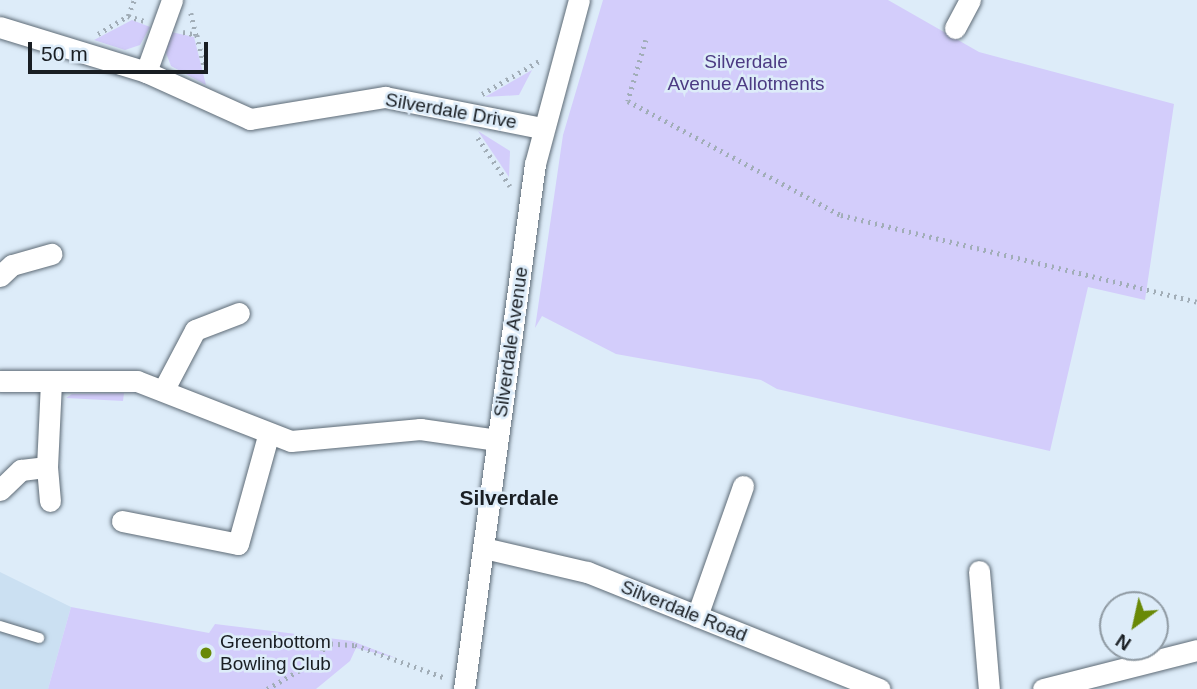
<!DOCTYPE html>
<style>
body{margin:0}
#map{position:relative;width:1197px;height:689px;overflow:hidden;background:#ddecf9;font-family:Arial,sans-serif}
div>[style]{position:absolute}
.built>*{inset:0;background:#cbe0f2}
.green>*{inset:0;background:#d3cdfb}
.path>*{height:4.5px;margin-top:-2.25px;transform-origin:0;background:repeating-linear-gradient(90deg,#a1adb7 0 2px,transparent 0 7px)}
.roads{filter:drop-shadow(0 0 2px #5e6b76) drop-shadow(0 0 2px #5e6b76)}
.lane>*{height:10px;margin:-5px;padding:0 5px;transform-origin:5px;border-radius:5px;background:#fff}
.street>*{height:21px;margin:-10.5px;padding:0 10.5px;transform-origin:10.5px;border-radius:10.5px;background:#fff}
.dots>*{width:19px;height:19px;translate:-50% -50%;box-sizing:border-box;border:4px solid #ddecf9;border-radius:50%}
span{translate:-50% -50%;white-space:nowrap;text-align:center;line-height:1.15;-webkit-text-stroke:5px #ddecf9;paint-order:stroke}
.park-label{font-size:19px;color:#4c3b83}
.street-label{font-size:19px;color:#191e23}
.poi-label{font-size:19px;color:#191e23}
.left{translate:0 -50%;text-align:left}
.neighbourhood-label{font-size:21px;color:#191e23;font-weight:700}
.north{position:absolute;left:1099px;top:591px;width:70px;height:70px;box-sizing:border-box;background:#ddecf9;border:2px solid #8f9aa3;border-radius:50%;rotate:213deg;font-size:19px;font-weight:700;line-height:28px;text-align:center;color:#191e23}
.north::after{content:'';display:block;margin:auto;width:24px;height:32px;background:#698906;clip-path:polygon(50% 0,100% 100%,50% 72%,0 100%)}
.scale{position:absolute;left:28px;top:42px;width:180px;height:32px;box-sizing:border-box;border:4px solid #191e23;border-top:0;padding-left:9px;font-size:21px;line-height:24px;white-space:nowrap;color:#191e23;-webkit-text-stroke:5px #ddecf9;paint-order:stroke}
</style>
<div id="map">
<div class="built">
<div style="clip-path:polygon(0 572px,71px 607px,48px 689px,0 689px)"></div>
</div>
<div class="green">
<div style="clip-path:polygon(603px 0,888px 0,979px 52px,1174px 104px,1145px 300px,1088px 287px,1050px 451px,777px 389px,761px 380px,616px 354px,542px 316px,535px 328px,563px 135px)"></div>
<div style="clip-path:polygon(132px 20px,150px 27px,140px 45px,125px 50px,94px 40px)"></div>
<div style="clip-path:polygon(171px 32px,194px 37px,206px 85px,171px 66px,166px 53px)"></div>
<div style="clip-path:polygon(532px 70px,519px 95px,485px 97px)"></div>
<div style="clip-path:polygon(478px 131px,510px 151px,509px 177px)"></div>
<div style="clip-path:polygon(124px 393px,123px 401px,66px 398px,72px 394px)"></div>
<div style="clip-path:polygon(71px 607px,209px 633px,215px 624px,352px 641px,396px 658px,356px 648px,350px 661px,316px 689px,48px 689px)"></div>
</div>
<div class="path">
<div style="left:191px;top:13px;width:23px;rotate:77deg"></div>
<div style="left:128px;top:16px;width:17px;rotate:17deg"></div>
<div style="left:183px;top:32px;width:14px;rotate:12deg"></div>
<div style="left:197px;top:35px;width:40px;rotate:77deg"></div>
<div style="left:98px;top:34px;width:35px;rotate:-31deg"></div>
<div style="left:128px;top:16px;width:17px;rotate:-69deg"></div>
<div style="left:646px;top:40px;width:64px;rotate:106.4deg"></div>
<div style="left:628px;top:101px;width:242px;rotate:28.2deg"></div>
<div style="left:841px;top:215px;width:366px;rotate:13.7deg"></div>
<div style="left:482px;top:94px;width:68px;rotate:-30deg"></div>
<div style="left:478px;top:138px;width:58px;rotate:56.3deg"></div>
<div style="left:267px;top:689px;width:62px;rotate:-29.9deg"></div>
<div style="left:321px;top:658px;width:15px;rotate:-79deg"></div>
<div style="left:324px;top:643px;width:31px;rotate:4deg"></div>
<div style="left:355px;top:645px;width:94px;rotate:20deg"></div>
</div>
<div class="roads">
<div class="lane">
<div style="left:0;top:626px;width:41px;rotate:17.1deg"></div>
</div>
<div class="street">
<div style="left:0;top:27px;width:153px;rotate:17.1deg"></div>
<div style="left:146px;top:72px;width:114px;rotate:24.3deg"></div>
<div style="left:250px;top:119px;width:137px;rotate:-9.3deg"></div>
<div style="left:385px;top:97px;width:160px;rotate:11.2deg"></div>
<div style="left:955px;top:28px;width:32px;rotate:-62deg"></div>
<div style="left:146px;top:72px;width:77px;rotate:-70.1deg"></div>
<div style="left:0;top:276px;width:16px;rotate:-43deg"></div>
<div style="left:12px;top:265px;width:41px;rotate:-15.8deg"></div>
<div style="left:0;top:381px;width:137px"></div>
<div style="left:137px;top:381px;width:165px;rotate:21.3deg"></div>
<div style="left:291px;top:441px;width:130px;rotate:-5.3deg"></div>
<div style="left:420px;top:429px;width:78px;rotate:8.1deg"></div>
<div style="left:165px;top:387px;width:64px;rotate:-62.2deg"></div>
<div style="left:195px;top:330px;width:47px;rotate:-21.1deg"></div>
<div style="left:47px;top:467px;width:34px;rotate:85deg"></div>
<div style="left:0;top:490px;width:29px;rotate:-44deg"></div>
<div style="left:21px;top:470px;width:26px;rotate:-7deg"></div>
<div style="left:47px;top:467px;width:84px;rotate:-87.3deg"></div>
<div style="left:122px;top:521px;width:118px;rotate:11.2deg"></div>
<div style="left:238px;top:544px;width:112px;rotate:-74.5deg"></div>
<div style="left:484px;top:548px;width:106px;rotate:13.1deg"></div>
<div style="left:587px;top:572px;width:315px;rotate:21.8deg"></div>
<div style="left:979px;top:571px;width:118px;rotate:85.2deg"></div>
<div style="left:697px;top:616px;width:138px;rotate:-70.5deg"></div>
<div style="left:464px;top:689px;width:530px;rotate:-82.3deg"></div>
<div style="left:535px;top:164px;width:170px;rotate:-75deg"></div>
<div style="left:1043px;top:689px;width:159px;rotate:-14.2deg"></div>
</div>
</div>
<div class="dots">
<div style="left:206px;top:653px;background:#698906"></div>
</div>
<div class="park-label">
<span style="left:746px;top:73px">Silverdale<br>Avenue Allotments</span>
</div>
<div class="street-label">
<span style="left:451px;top:111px;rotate:10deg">Silverdale Drive</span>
<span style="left:511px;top:342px;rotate:-82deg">Silverdale Avenue</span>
<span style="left:684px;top:611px;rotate:22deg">Silverdale Road</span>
</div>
<div class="poi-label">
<span class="left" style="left:220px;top:653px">Greenbottom<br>Bowling Club</span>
</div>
<div class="neighbourhood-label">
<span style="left:509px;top:498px">Silverdale</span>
</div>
<div class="north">N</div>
<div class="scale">50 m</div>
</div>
